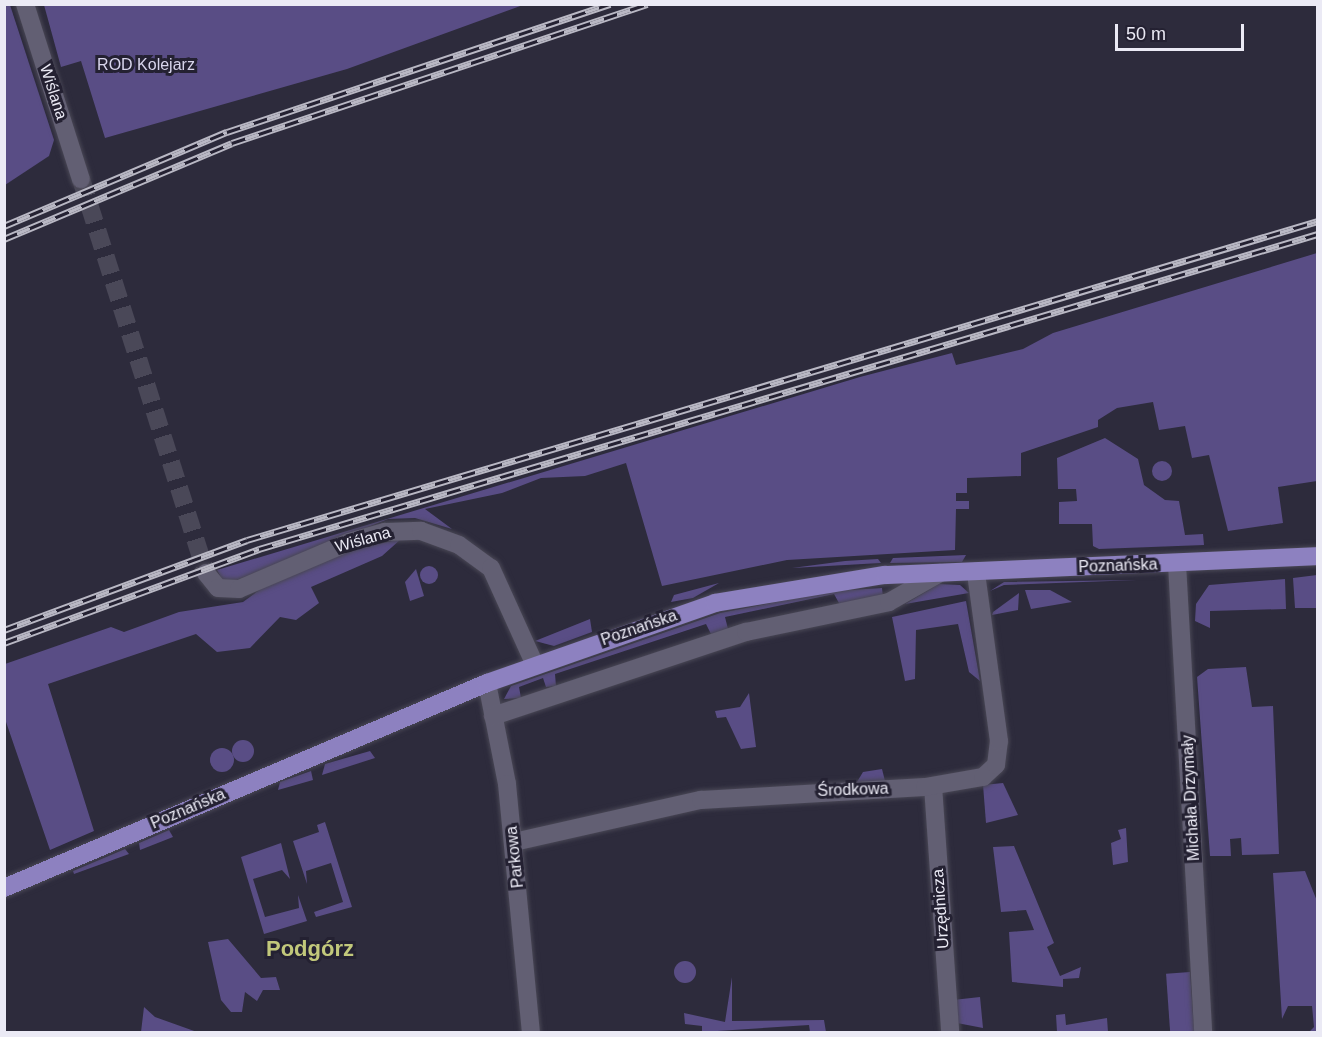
<!DOCTYPE html>
<meta charset="utf-8">
<style>
body{margin:0}
#map{position:relative;width:1322px;height:1037px;overflow:hidden;background:#2d2b3c;font-family:Arial,sans-serif}
div>[style]{position:absolute}
.green>*{inset:0;background:#594d85;transform-origin:0 0}
.round{border-radius:50%}
.street-tunnel>*{height:18px;margin-top:-9px;transform-origin:0;background:repeating-linear-gradient(90deg,#4a4858 0 18px,transparent 0 27px)}
.roads{filter:drop-shadow(0 0 2px #494755) drop-shadow(0 0 2px #494755)}
.street>*{height:18px;margin:-9px;padding:0 9px;transform-origin:9px;border-radius:9px;background:#625f73}
.primary>*{height:18px;margin:-9px;padding:0 9px;transform-origin:9px;border-radius:9px;background:#8d81c0}
.rail>*{height:7px;margin-top:-3.5px;transform-origin:0;background:repeating-linear-gradient(90deg,#242132 0 14px,#b9b8c4 0 28px);box-sizing:border-box;border-block:2px solid #b9b8c4}
span{translate:-50% -50%;white-space:nowrap;text-align:center;line-height:1.15;-webkit-text-stroke:6px #242132;paint-order:stroke}
.park-label{font-size:16px;color:#d8d5ec}
.street-label{font-size:16px;color:#ebeaf5}
.district-label{font-size:22px;color:#c2c87b;font-weight:700}
.frame{position:absolute;inset:0;border:6px solid #ebeaf5;pointer-events:none}
.scale{position:absolute;left:1115px;top:24px;width:129px;height:27px;box-sizing:border-box;border:3px solid #ebeaf5;border-top:0;padding-left:8px;font-size:18px;line-height:21px;white-space:nowrap;color:#ebeaf5;-webkit-text-stroke:4px #242132;paint-order:stroke}
</style>
<div id="map">
<div class="green">
<div style="clip-path:polygon(10px 5px,54px 140px,49px 156px,5px 185px,4px 5px)"></div>
<div style="clip-path:polygon(44px 5px,44px 4px,523px 5px,347px 69px,105px 138px,81px 61px,61px 67px)"></div>
<div style="clip-path:polygon(1317px 253px,1317px 481px,1278px 487px,1283px 523px,1228px 531px,1209px 455px,1192px 458px,1185px 426px,1159px 430px,1153px 402px,1117px 408px,1098px 420px,1098px 427px,1021px 453px,1021px 476px,967px 478px,967px 493px,956px 493px,956px 501px,969px 501px,969px 509px,956px 509px,955px 550px,787px 560px,662px 586px,626px 463px,585px 476px,541px 478px,502px 493px,425px 509px,452px 529px,415px 518px,388px 519px,234px 581px,223px 581px,217px 570px,860px 377px,952px 353px,956px 365px,1023px 349px,1053px 333px)"></div>
<div style="clip-path:polygon(1105px 438px,1138px 459px,1144px 485px,1165px 500px,1179px 501px,1185px 535px,1203px 534px,1204px 545px,1099px 549px,1093px 546px,1092px 524px,1059px 524px,1059px 502px,1077px 501px,1076px 489px,1058px 489px,1057px 458px)"></div>
<div class="round" style="left:1152px;top:461px;width:20px;height:20px"></div>
<div style="clip-path:polygon(401px 539px,382px 556px,311px 587px,319px 603px,296px 620px,280px 617px,250px 648px,217px 652px,196px 634px,48px 684px,94px 831px,50px 850px,5px 719px,5px 664px,111px 627px,124px 632px,179px 612px,243px 602px,266px 585px,347px 551px)"></div>
<div style="clip-path:polygon(966px 555px,962px 562px,890px 563px,893px 558px)"></div>
<div style="clip-path:polygon(845px 561px,878px 559px,881px 563px,792px 568px)"></div>
<div class="round" style="left:420px;top:566px;width:18px;height:18px"></div>
<div style="clip-path:polygon(416px 569px,424px 596px,410px 601px,405px 582px)"></div>
<div style="clip-path:polygon(1317px 575px,1318px 630px,1317px 631px,1316px 608px,1295px 608px,1293px 578px)"></div>
<div style="clip-path:polygon(1285px 579px,1286px 609px,1210px 611px,1210px 628px,1195px 621px,1196px 604px,1209px 585px)"></div>
<div style="clip-path:polygon(1137px 580px,1004px 585px,990px 591px,1004px 582px)"></div>
<div style="clip-path:polygon(719px 583px,693px 598px,671px 602px,674px 595px)"></div>
<div style="clip-path:polygon(939px 584px,960px 585px,969px 593px,905px 604px)"></div>
<div style="clip-path:polygon(882px 588px,883px 597px,840px 605px,834px 594px,725px 617px,728px 629px,711px 634px,706px 624px,555px 674px,556px 686px,546px 687px,543px 678px,519px 687px,521px 698px,504px 699px,511px 686px,720px 613px,833px 591px)"></div>
<div style="clip-path:polygon(1025px 590px,1050px 590px,1072px 602px,1031px 609px)"></div>
<div style="clip-path:polygon(1019px 593px,1018px 610px,992px 615px,993px 612px)"></div>
<div style="clip-path:polygon(966px 601px,980px 681px,969px 672px,958px 624px,916px 630px,915px 679px,905px 681px,892px 617px)"></div>
<div style="clip-path:polygon(590px 619px,592px 632px,554px 646px,535px 641px)"></div>
<div style="clip-path:polygon(1246px 667px,1252px 707px,1273px 706px,1279px 854px,1242px 855px,1241px 838px,1230px 839px,1231px 856px,1210px 856px,1197px 677px,1208px 669px)"></div>
<div style="clip-path:polygon(749px 693px,756px 747px,741px 749px,726px 717px,717px 718px,715px 711px,740px 707px)"></div>
<div class="round" style="left:232px;top:740px;width:22px;height:22px"></div>
<div class="round" style="left:210px;top:748px;width:24px;height:24px"></div>
<div style="clip-path:polygon(370px 751px,375px 758px,322px 775px,325px 764px)"></div>
<div style="clip-path:polygon(882px 769px,885px 781px,857px 782px,863px 772px)"></div>
<div style="clip-path:polygon(311px 771px,313px 780px,278px 790px,280px 782px)"></div>
<div style="clip-path:polygon(1003px 783px,1018px 815px,986px 823px,983px 785px)"></div>
<div style="clip-path:polygon(325px 822px,352px 907px,316px 917px,314px 912px,343px 902px,331px 863px,306px 871px,307px 884px,293px 841px,319px 832px,317px 825px)"></div>
<div style="clip-path:polygon(1126px 828px,1128px 862px,1113px 865px,1111px 843px,1121px 839px,1118px 830px)"></div>
<div style="clip-path:polygon(169px 830px,173px 837px,140px 850px,139px 843px)"></div>
<div style="clip-path:polygon(281px 843px,290px 879px,282px 870px,253px 879px,265px 917px,299px 908px,298px 895px,307px 921px,264px 934px,241px 857px)"></div>
<div style="clip-path:polygon(1014px 846px,1054px 943px,1047px 947px,1060px 976px,1081px 967px,1079px 978px,1063px 979px,1063px 987px,1012px 982px,1009px 932px,1034px 930px,1026px 910px,1001px 912px,993px 847px)"></div>
<div style="clip-path:polygon(125px 849px,129px 854px,74px 874px,73px 871px)"></div>
<div style="clip-path:polygon(1305px 871px,1317px 901px,1317px 1032px,1309px 1032px,1314px 1027px,1312px 1006px,1288px 1006px,1282px 1019px,1273px 873px)"></div>
<div style="clip-path:polygon(228px 939px,261px 978px,276px 977px,280px 990px,263px 990px,257px 1001px,245px 992px,242px 1012px,231px 1012px,221px 1000px,208px 942px)"></div>
<div class="round" style="left:674px;top:961px;width:22px;height:22px"></div>
<div style="left:1190px;top:972px;width:60px;height:24px;rotate:86deg"></div>
<div style="clip-path:polygon(732px 977px,732px 1021px,824px 1020px,826px 1032px,810px 1032px,809px 1025px,702px 1032px,702px 1026px,685px 1024px,684px 1013px,725px 1022px)"></div>
<div style="clip-path:polygon(980px 997px,983px 1028px,957px 1023px,953px 1000px)"></div>
<div style="clip-path:polygon(144px 1007px,155px 1017px,197px 1032px,141px 1032px)"></div>
<div style="clip-path:polygon(1065px 1014px,1066px 1025px,1107px 1018px,1108px 1032px,1057px 1032px,1056px 1015px)"></div>
</div>
<div class="street-tunnel">
<div style="left:81px;top:179px;width:413px;rotate:72.4deg"></div>
</div>
<div class="roads">
<div class="street">
<div style="left:25px;top:4px;width:184px;rotate:72.3deg"></div>
<div style="left:1177px;top:564px;width:469px;rotate:86.8deg"></div>
<div style="left:206px;top:573px;width:19px;rotate:51deg"></div>
<div style="left:218px;top:588px;width:21px;rotate:3deg"></div>
<div style="left:239px;top:589px;width:120px;rotate:-23.1deg"></div>
<div style="left:349px;top:542px;width:37px;rotate:-16deg"></div>
<div style="left:385px;top:532px;width:36px;rotate:-2deg"></div>
<div style="left:421px;top:531px;width:40px;rotate:20.2deg"></div>
<div style="left:459px;top:545px;width:39px;rotate:36deg"></div>
<div style="left:491px;top:568px;width:107px;rotate:65.6deg"></div>
<div style="left:487px;top:683px;width:103px;rotate:78.8deg"></div>
<div style="left:507px;top:784px;width:249px;rotate:84.5deg"></div>
<div style="left:493px;top:716px;width:267px;rotate:-18.4deg"></div>
<div style="left:746px;top:632px;width:146px;rotate:-11.8deg"></div>
<div style="left:889px;top:602px;width:59px;rotate:-29.6deg"></div>
<div style="left:933px;top:786px;width:247px;rotate:86deg"></div>
<div style="left:514px;top:842px;width:192px;rotate:-12.7deg"></div>
<div style="left:701px;top:800px;width:224px;rotate:-3.3deg"></div>
<div style="left:925px;top:787px;width:59px;rotate:-9.8deg"></div>
<div style="left:983px;top:777px;width:18px;rotate:-43deg"></div>
<div style="left:996px;top:765px;width:24px;rotate:-83deg"></div>
<div style="left:999px;top:741px;width:171px;rotate:-97.8deg"></div>
</div>
<div class="primary">
<div style="left:4px;top:888px;width:525px;rotate:-23deg"></div>
<div style="left:487px;top:683px;width:242px;rotate:-19.3deg"></div>
<div style="left:715px;top:603px;width:172px;rotate:-9.4deg"></div>
<div style="left:885px;top:575px;width:433px;rotate:-2.5deg"></div>
</div>
</div>
<div class="rail">
<div style="left:4px;top:226px;width:242px;rotate:-22.9deg"></div>
<div style="left:227px;top:132px;width:404px;rotate:-18.5deg"></div>
<div style="left:4px;top:239px;width:247px;rotate:-22.8deg"></div>
<div style="left:232px;top:143px;width:438px;rotate:-18.5deg"></div>
<div style="left:4px;top:630px;width:259px;rotate:-20.3deg"></div>
<div style="left:247px;top:540px;width:1117px;rotate:-16.59deg"></div>
<div style="left:4px;top:643px;width:272px;rotate:-20.2deg"></div>
<div style="left:259px;top:549px;width:1105px;rotate:-16.57deg"></div>
</div>
<div class="park-label">
<span style="left:146px;top:65px">ROD Kolejarz</span>
</div>
<div class="street-label">
<span style="left:53px;top:92px;rotate:72deg">Wiślana</span>
<span style="left:363px;top:540px;rotate:-16deg">Wiślana</span>
<span style="left:1118px;top:566px;rotate:-2deg">Poznańska</span>
<span style="left:639px;top:628px;rotate:-19deg">Poznańska</span>
<span style="left:853px;top:790px;rotate:-2deg">Środkowa</span>
<span style="left:1191px;top:798px;rotate:-93deg">Michała Drzymały</span>
<span style="left:188px;top:809px;rotate:-23deg">Poznańska</span>
<span style="left:515px;top:857px;rotate:-96deg">Parkowa</span>
<span style="left:941px;top:909px;rotate:-94deg">Urzędnicza</span>
</div>
<div class="district-label">
<span style="left:310px;top:949px">Podgórz</span>
</div>
<div class="frame"></div>
<div class="scale">50 m</div>
</div>
